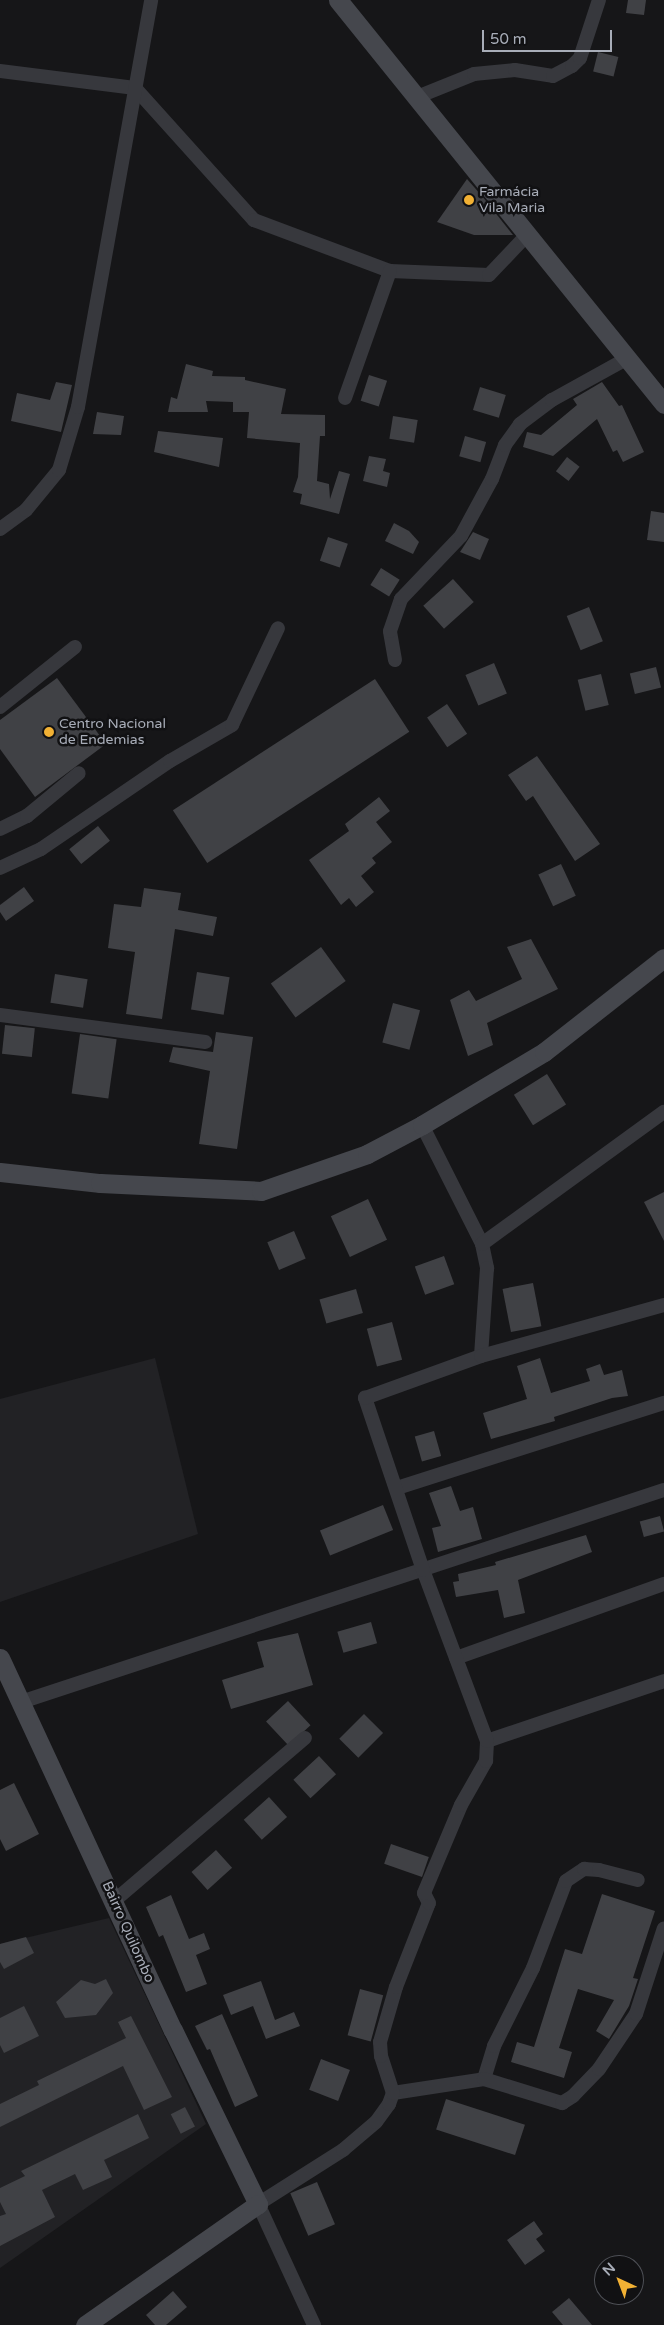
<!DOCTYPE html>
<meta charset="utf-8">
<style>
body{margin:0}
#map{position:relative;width:664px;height:2325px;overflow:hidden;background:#161618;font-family:"Varela Round",sans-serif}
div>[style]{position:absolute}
.built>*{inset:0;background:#222225}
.building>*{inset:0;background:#404145;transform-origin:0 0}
.street>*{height:14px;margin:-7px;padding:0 7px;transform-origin:7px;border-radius:7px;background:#37383d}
.secondary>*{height:19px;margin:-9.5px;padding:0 9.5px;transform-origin:9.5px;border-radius:9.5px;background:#45474d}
.dots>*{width:14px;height:14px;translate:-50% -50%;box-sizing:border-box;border:2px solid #111113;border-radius:50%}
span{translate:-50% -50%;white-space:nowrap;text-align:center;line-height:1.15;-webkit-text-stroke:5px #111113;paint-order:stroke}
.poi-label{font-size:14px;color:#a8adb8}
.left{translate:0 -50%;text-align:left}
.street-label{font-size:14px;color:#a8adb8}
.north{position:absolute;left:594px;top:2255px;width:50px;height:50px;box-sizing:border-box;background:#111113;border:1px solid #4d4f55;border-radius:50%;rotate:317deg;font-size:14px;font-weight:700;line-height:20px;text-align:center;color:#a8adb8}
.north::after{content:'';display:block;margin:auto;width:18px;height:22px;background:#f2b134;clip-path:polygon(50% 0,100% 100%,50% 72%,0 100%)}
.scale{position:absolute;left:482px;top:30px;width:130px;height:22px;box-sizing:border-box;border:2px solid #a8adb8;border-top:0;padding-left:6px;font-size:15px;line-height:18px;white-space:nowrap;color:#a8adb8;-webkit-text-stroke:4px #111113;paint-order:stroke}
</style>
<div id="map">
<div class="built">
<div style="clip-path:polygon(155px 1358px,198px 1534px,0 1602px,0 1399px)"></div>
<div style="clip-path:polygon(109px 1918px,206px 2124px,0 2268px,0 1944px)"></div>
</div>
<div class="building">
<div style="clip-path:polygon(628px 0,646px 0,644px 15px,626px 13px)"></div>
<div style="left:598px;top:52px;width:21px;height:20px;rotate:14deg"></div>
<div style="clip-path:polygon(467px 179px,482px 196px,513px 235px,474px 235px,437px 222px)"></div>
<div style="clip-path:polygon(186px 364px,213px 371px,212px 376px,245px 377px,245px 380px,286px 389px,281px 414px,325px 415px,325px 436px,320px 436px,317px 481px,329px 484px,330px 499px,339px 471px,350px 474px,339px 514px,300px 504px,302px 494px,293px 492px,298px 477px,300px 443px,247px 438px,249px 412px,233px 412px,233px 402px,206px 401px,208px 412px,168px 412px,171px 397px,177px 399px)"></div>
<div style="left:369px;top:375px;width:19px;height:27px;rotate:18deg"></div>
<div style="clip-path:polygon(56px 382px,72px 385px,61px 432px,11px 421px,17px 393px,50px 400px)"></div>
<div style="clip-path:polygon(602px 382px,619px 406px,622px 405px,644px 452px,623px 462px,617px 450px,613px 452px,597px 419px,553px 456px,523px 447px,527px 432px,541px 435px,577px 405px,573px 399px)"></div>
<div style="left:480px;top:387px;width:27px;height:24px;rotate:17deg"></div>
<div style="clip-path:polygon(97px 412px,124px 416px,121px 435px,93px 434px)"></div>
<div style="left:393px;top:416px;width:25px;height:23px;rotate:9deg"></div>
<div style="clip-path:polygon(158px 431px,223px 438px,219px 467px,154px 452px)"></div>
<div style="left:465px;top:436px;width:22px;height:21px;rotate:16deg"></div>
<div style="clip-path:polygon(369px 456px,386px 459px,383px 471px,390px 473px,387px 487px,363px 481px)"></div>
<div style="left:567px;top:457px;width:16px;height:18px;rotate:38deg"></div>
<div style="clip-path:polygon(651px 511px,664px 513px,664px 542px,647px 540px)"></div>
<div style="clip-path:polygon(394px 523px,409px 531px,419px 542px,413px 554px,385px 541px)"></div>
<div style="clip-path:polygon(473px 532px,489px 539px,480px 560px,460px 552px)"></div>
<div style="left:328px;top:537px;width:21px;height:25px;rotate:19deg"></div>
<div style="left:381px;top:568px;width:22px;height:20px;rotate:32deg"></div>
<div style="left:453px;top:579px;width:31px;height:40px;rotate:48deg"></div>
<div style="left:589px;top:607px;width:37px;height:24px;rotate:68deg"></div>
<div style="left:494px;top:663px;width:33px;height:31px;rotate:67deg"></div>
<div style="left:656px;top:667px;width:21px;height:27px;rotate:76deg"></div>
<div style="left:601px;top:674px;width:32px;height:24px;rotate:76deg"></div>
<div style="clip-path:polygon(57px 678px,106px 744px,35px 797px,0 749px,0 720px)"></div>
<div style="left:375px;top:679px;width:63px;height:241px;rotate:57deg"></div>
<div style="left:447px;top:704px;width:36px;height:24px;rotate:56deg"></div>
<div style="clip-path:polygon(537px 756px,600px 844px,575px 861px,533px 796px,526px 801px,508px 775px)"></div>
<div style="clip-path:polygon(379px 797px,390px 811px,376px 822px,392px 842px,372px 858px,376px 863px,361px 876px,374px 892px,356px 907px,349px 898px,341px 905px,309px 860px,349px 831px,345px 824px)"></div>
<div style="left:98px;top:826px;width:19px;height:37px;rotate:51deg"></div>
<div style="left:561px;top:864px;width:35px;height:25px;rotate:65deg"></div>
<div style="clip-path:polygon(24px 887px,34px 901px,6px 921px,0 912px,0 905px)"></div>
<div style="clip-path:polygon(144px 888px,181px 893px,178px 910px,217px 917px,213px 936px,175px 929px,162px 1019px,126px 1014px,135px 952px,108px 948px,114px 904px,141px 907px)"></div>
<div style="clip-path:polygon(531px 939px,558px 989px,487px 1023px,493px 1045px,468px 1056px,450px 1000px,469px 990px,476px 1001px,522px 979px,507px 947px)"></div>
<div style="left:321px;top:947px;width:42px;height:62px;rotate:54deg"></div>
<div style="left:197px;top:972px;width:33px;height:38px;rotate:9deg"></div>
<div style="left:55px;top:974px;width:33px;height:29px;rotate:9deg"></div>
<div style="left:393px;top:1003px;width:28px;height:41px;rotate:15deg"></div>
<div style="left:5px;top:1025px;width:30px;height:29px;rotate:6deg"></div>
<div style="clip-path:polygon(216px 1032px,253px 1037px,237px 1149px,199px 1144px,210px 1071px,169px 1062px,173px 1047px,213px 1052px)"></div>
<div style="left:80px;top:1034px;width:37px;height:60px;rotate:8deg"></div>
<div style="left:547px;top:1074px;width:36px;height:39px;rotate:58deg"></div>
<div style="clip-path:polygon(664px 1192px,664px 1241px,644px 1202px)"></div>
<div style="left:368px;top:1199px;width:45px;height:41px;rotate:65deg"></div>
<div style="left:294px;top:1231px;width:30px;height:29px;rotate:67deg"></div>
<div style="left:444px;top:1256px;width:30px;height:31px;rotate:70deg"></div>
<div style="left:533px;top:1283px;width:44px;height:31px;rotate:79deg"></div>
<div style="left:356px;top:1289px;width:25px;height:38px;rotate:74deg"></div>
<div style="left:392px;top:1322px;width:39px;height:26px;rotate:75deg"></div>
<div style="clip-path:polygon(540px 1358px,551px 1393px,590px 1381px,586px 1369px,600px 1364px,604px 1375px,622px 1370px,628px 1396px,612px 1398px,554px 1417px,555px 1421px,491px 1439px,483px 1413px,527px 1399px,517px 1366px)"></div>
<div style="left:434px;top:1431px;width:26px;height:20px;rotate:74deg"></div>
<div style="clip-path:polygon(451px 1486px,460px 1511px,473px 1507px,482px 1539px,438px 1552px,432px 1528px,441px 1526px,429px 1493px)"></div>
<div style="left:383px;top:1505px;width:27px;height:68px;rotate:68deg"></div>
<div style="left:660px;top:1516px;width:16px;height:21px;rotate:75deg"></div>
<div style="clip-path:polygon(586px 1535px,592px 1552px,518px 1580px,525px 1613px,504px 1618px,498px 1590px,456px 1597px,453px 1582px,459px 1581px,458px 1574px,496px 1565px,495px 1562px)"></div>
<div style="left:371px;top:1622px;width:22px;height:35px;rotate:74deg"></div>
<div style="clip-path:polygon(298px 1633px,313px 1685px,231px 1709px,222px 1680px,264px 1667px,257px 1642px)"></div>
<div style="left:288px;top:1701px;width:33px;height:30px;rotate:47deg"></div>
<div style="left:364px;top:1714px;width:27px;height:35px;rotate:45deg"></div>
<div style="left:319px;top:1756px;width:25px;height:35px;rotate:47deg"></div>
<div style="clip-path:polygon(14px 1783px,39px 1834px,6px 1851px,0 1839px,0 1790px)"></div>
<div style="left:269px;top:1797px;width:27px;height:34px;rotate:48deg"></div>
<div style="left:391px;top:1844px;width:40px;height:21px;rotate:19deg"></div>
<div style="left:216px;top:1850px;width:24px;height:33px;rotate:48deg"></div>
<div style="clip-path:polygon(602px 1894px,655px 1911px,633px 1978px,638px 1979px,629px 2006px,609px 2039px,596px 2031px,614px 2000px,578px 1989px,559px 2048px,572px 2052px,564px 2078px,511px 2062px,517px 2042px,534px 2047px,565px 1949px,582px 1954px)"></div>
<div style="clip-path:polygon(171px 1895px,189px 1939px,204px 1933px,210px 1949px,196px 1955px,207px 1984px,186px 1992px,163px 1935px,159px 1937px,146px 1907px)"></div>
<div style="clip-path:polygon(26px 1937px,34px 1953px,4px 1969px,0 1962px,0 1944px)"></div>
<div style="clip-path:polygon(106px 1979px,113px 1993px,96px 2015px,65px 2018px,56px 2002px,81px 1980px,95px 1984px)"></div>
<div style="clip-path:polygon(261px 1981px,275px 2020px,294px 2012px,300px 2026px,266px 2039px,253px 2006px,231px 2015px,223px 1995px)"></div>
<div style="left:360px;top:1989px;width:24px;height:48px;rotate:15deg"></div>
<div style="clip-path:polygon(24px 2006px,39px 2036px,4px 2053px,0 2045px,0 2018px)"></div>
<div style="clip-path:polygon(222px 2014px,258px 2096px,235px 2107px,210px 2049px,207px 2050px,195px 2026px)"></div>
<div style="clip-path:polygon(131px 2016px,172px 2097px,144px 2110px,123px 2066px,0 2127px,0 2104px,39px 2085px,37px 2081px,126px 2038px,118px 2022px)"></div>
<div style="left:321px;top:2059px;width:31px;height:33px;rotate:21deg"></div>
<div style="left:446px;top:2099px;width:83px;height:32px;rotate:18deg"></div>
<div style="left:185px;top:2107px;width:22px;height:16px;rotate:63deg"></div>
<div style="clip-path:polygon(138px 2114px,149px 2138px,104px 2160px,112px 2177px,83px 2190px,75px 2174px,42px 2190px,55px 2217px,0 2246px,0 2216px,6px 2214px,0 2202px,0 2188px,25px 2176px,21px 2171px)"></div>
<div style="left:317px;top:2182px;width:46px;height:29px;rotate:67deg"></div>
<div style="clip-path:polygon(534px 2221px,543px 2234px,536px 2239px,545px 2251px,525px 2265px,507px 2240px)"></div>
<div style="clip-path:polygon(173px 2291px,187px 2307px,166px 2325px,155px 2325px,146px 2315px)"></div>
<div style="clip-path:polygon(569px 2298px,592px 2325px,563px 2325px,552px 2312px)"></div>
</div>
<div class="street">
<div style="left:0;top:71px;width:136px;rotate:7.2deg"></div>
<div style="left:135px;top:88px;width:178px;rotate:48deg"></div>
<div style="left:254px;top:220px;width:145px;rotate:20.6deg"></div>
<div style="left:390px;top:271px;width:99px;rotate:2.3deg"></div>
<div style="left:489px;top:275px;width:55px;rotate:-46.5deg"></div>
<div style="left:417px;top:97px;width:61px;rotate:-22deg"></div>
<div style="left:474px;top:74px;width:41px;rotate:-5.6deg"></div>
<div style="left:515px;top:70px;width:38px;rotate:9deg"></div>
<div style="left:553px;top:76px;width:21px;rotate:-28deg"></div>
<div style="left:572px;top:66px;width:11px;rotate:-45deg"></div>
<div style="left:580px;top:58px;width:61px;rotate:-71.9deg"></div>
<div style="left:345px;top:398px;width:135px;rotate:-70.5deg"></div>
<div style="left:0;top:529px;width:32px;rotate:-36deg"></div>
<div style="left:26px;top:510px;width:52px;rotate:-50.5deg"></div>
<div style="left:59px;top:470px;width:66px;rotate:-73.2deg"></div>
<div style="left:78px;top:407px;width:413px;rotate:-79.8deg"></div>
<div style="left:395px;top:660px;width:29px;rotate:-100deg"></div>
<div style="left:390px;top:631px;width:34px;rotate:-71deg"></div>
<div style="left:401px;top:599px;width:87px;rotate:-46.4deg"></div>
<div style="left:461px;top:536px;width:65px;rotate:-61.5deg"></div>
<div style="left:492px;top:479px;width:36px;rotate:-69deg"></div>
<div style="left:505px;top:445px;width:26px;rotate:-54deg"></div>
<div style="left:520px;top:424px;width:40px;rotate:-37deg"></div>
<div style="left:552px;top:400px;width:85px;rotate:-29deg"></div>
<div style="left:0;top:707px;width:96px;rotate:-38.7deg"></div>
<div style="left:0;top:829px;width:30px;rotate:-26deg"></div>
<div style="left:27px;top:816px;width:67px;rotate:-39.6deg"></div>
<div style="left:0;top:868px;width:45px;rotate:-24.9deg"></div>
<div style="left:41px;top:849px;width:156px;rotate:-34.3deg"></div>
<div style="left:170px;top:761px;width:72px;rotate:-30.1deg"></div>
<div style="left:232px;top:725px;width:107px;rotate:-64.6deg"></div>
<div style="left:0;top:1015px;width:207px;rotate:7.5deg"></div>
<div style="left:422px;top:1125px;width:133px;rotate:63.2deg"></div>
<div style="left:482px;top:1244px;width:25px;rotate:78deg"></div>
<div style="left:487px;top:1268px;width:88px;rotate:93.9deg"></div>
<div style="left:482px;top:1244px;width:225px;rotate:-36deg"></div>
<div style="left:397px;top:1488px;width:280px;rotate:-17.7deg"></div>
<div style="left:456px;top:1658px;width:221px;rotate:-19.6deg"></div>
<div style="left:21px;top:1702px;width:677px;rotate:-18.25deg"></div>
<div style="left:487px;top:1741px;width:187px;rotate:-18.7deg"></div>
<div style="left:114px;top:1901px;width:251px;rotate:-40.5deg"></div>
<div style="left:484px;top:2079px;width:34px;rotate:-73deg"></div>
<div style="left:494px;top:2046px;width:87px;rotate:-63.4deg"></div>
<div style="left:533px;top:1968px;width:93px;rotate:-69.2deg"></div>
<div style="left:566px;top:1881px;width:22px;rotate:-34deg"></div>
<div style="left:584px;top:1869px;width:15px;rotate:4deg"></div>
<div style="left:599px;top:1870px;width:40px;rotate:14.4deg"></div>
<div style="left:393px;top:2093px;width:92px;rotate:-8.7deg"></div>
<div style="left:484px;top:2079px;width:82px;rotate:17.1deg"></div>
<div style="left:562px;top:2103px;width:13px;rotate:-32deg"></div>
<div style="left:573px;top:2096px;width:37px;rotate:-46deg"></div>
<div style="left:599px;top:2069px;width:66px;rotate:-56.1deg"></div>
<div style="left:636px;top:2014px;width:90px;rotate:-72deg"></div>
<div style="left:314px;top:2325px;width:133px;rotate:-114.8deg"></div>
<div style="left:258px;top:2204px;width:101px;rotate:-32.4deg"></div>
<div style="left:343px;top:2150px;width:43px;rotate:-40.3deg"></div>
<div style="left:376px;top:2122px;width:22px;rotate:-54deg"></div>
<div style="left:389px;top:2104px;width:12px;rotate:-70deg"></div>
<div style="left:393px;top:2093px;width:39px;rotate:-108deg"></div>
<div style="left:381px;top:2056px;width:14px;rotate:-94deg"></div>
<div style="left:380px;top:2042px;width:57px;rotate:-73.8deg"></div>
<div style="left:396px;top:1987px;width:90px;rotate:-68.6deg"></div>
<div style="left:429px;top:1903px;width:11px;rotate:-117deg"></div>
<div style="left:424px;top:1893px;width:95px;rotate:-67.2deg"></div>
<div style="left:461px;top:1805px;width:51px;rotate:-60.4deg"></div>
<div style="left:486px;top:1761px;width:20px;rotate:-87deg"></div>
<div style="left:487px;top:1741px;width:183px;rotate:-110.5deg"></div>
<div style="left:423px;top:1570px;width:182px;rotate:-108.6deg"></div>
<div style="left:365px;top:1398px;width:123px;rotate:-19.9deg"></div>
<div style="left:481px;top:1356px;width:190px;rotate:-15.6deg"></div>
</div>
<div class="secondary">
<div style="left:338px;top:0;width:519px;rotate:51.1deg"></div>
<div style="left:0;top:1172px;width:101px;rotate:6.3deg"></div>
<div style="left:100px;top:1183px;width:161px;rotate:2.8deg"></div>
<div style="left:261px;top:1191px;width:112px;rotate:-19.2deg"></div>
<div style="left:367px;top:1154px;width:62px;rotate:-27.8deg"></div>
<div style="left:422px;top:1125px;width:142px;rotate:-30.9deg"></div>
<div style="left:544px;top:1052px;width:152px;rotate:-38.1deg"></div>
<div style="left:0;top:1658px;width:410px;rotate:65.1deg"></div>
<div style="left:173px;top:2030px;width:194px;rotate:64deg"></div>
<div style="left:258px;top:2204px;width:211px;rotate:145deg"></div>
</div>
<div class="dots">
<div style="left:469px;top:200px;background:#f2b134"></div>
<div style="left:49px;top:732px;background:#f2b134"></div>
</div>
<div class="poi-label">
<span class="left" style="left:479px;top:200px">Farmácia<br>Vila Maria</span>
<span class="left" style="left:59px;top:732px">Centro Nacional<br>de Endemias</span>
</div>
<div class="street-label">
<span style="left:128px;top:1932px;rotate:66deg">Bairro Quilombo</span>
</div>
<div class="north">N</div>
<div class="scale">50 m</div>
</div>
